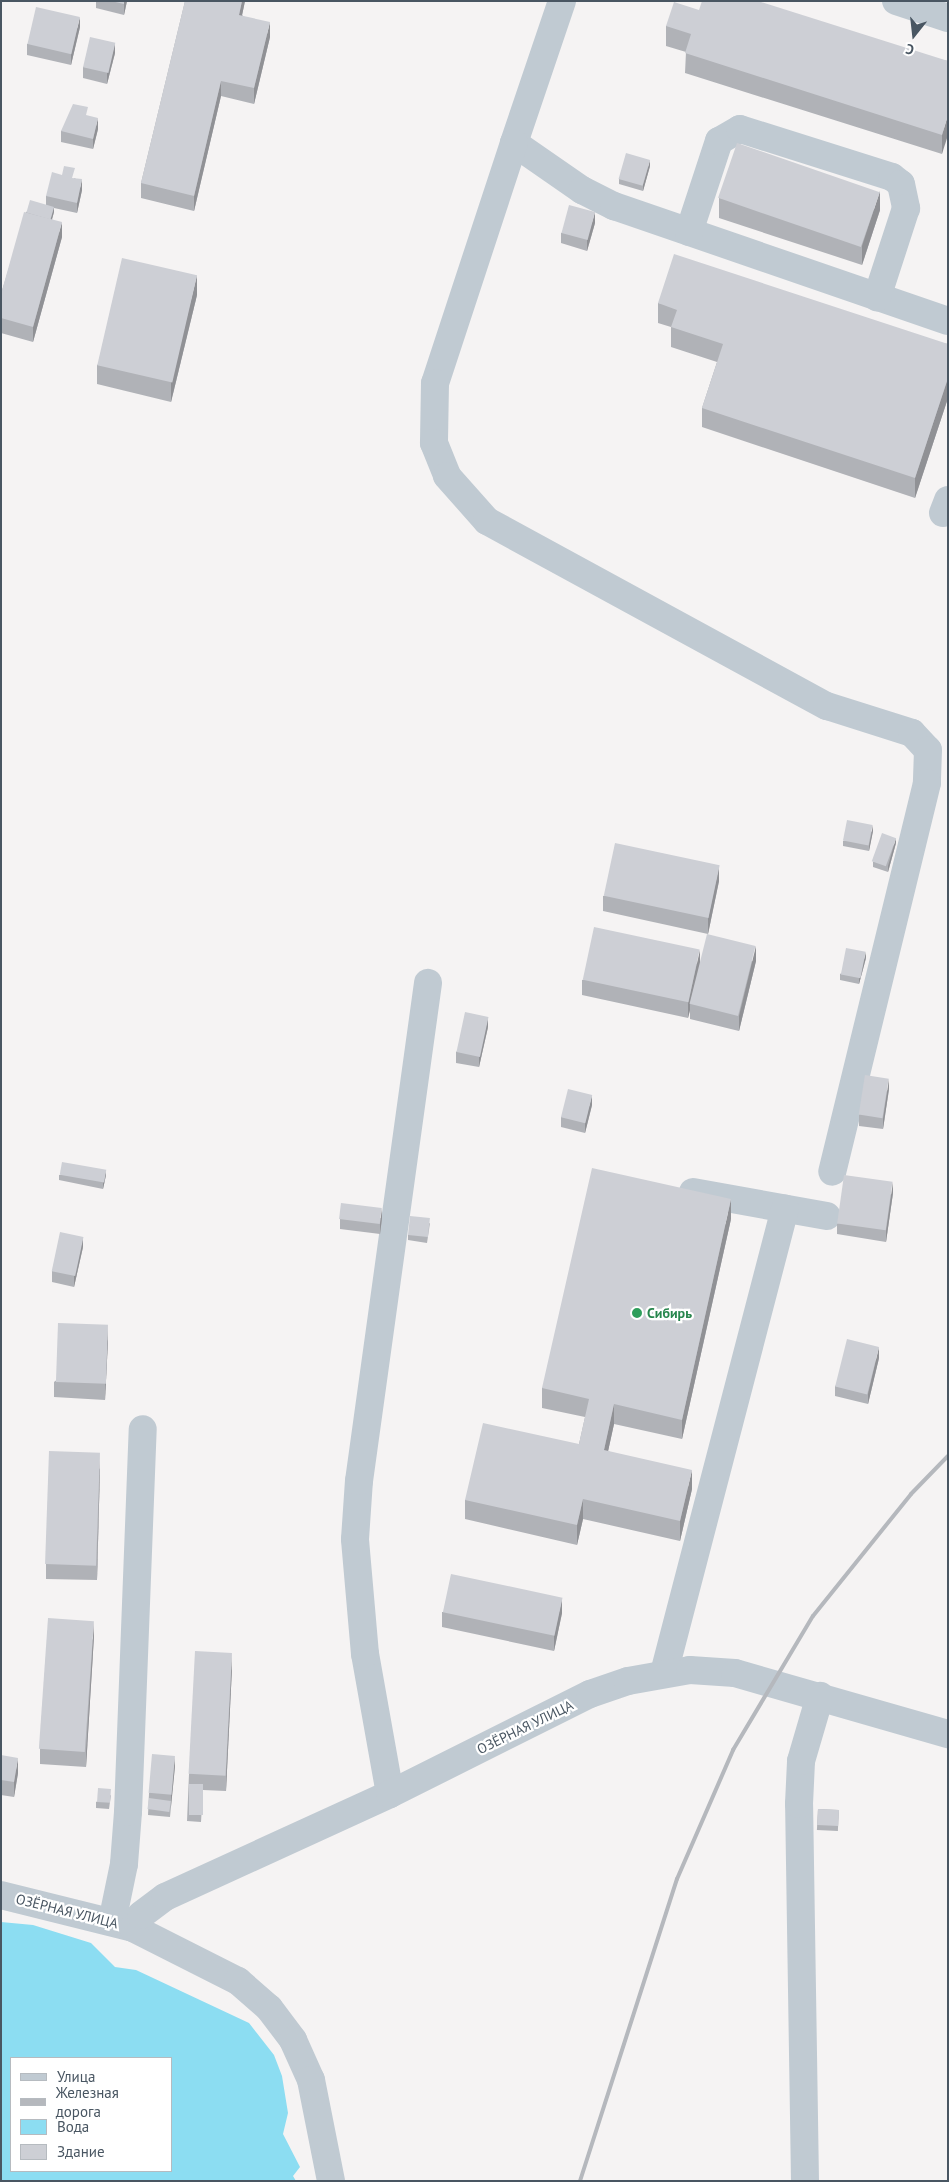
<!DOCTYPE html>
<meta charset="utf-8">
<style>
body{margin:0}
#map{position:relative;width:949px;height:2182px;overflow:hidden;background:#f5f3f3;font-family:"PT Sans",sans-serif}
div>[style]{position:absolute}
.water>*{inset:0;background:#8cddf2}
.minor>*{height:28px;margin:-14px;padding:0 14px;transform-origin:14px;border-radius:14px;background:#c0cad2}
.rail>*{height:4px;margin:-2px;padding:0 2px;transform-origin:2px;border-radius:2px;background:#b5b8bd}
.wall>*{inset:0;background:#b0b2b7;transform-origin:0 0}
.shaded-wall>*{inset:0;background:#909195}
.building>*{inset:0;background:#cdcfd5;transform-origin:0 0}
.dots>*{width:14px;height:14px;translate:-50% -50%;box-sizing:border-box;border:2px solid #fff;border-radius:50%}
span{translate:-50% -50%;white-space:nowrap;text-align:center;line-height:1.15;-webkit-text-stroke:4.5px #fff;paint-order:stroke}
.leisure-label{font-size:14px;color:#27864d;font-weight:700}
.left{translate:0 -50%;text-align:left}
.street-label{font-size:14px;color:#495662}
.frame{position:absolute;inset:0;border:2px solid #495662;pointer-events:none}
.legend{position:absolute;left:10px;top:2057px;width:162px;height:115px;box-sizing:border-box;background:#fff;border:1px solid #b6bbc0;margin:0;padding:6px 9px;list-style:none;font-size:15px;color:#495662}
.legend li{display:flex;align-items:center;gap:10px;height:25px}
.legend b{width:25px;border:1px solid #b6bbc0}
.north{position:absolute;left:889px;top:10px;width:50px;height:50px;-webkit-text-stroke:4px #fff;paint-order:stroke;rotate:196deg;font-size:14px;font-weight:700;line-height:20px;text-align:center;color:#495662}
.north::after{content:'';display:block;margin:auto;width:18px;height:22px;background:#495662;clip-path:polygon(50% 0,100% 100%,50% 72%,0 100%)}
</style>
<div id="map">
<div class="water">
<div style="clip-path:polygon(evenodd,1px 1922px,33px 1925px,91px 1943px,115px 1967px,136px 1970px,249px 2023px,274px 2055px,282px 2076px,288px 2113px,283px 2134px,300px 2167px,293px 2176px,296px 2181px,1px 2181px,1px 1922px,11px 2058px,171px 2058px,171px 2171px,11px 2171px,11px 2058px)"></div>
</div>
<div class="minor">
<div style="left:562px;top:1px;width:150px;rotate:108.7deg"></div>
<div style="left:514px;top:143px;width:83px;rotate:34.7deg"></div>
<div style="left:582px;top:190px;width:36px;rotate:27deg"></div>
<div style="left:614px;top:206px;width:353px;rotate:19deg"></div>
<div style="left:896px;top:1px;width:55px;rotate:18.1deg"></div>
<div style="left:514px;top:143px;width:253px;rotate:108.2deg"></div>
<div style="left:435px;top:383px;width:60px;rotate:91deg"></div>
<div style="left:434px;top:443px;width:35px;rotate:68deg"></div>
<div style="left:447px;top:476px;width:60px;rotate:48.4deg"></div>
<div style="left:487px;top:521px;width:387px;rotate:28.6deg"></div>
<div style="left:827px;top:706px;width:89px;rotate:17.6deg"></div>
<div style="left:912px;top:733px;width:23px;rotate:47deg"></div>
<div style="left:928px;top:750px;width:33px;rotate:92deg"></div>
<div style="left:927px;top:783px;width:400px;rotate:103.7deg"></div>
<div style="left:689px;top:232px;width:96px;rotate:-71.8deg"></div>
<div style="left:719px;top:141px;width:24px;rotate:-30deg"></div>
<div style="left:740px;top:129px;width:159px;rotate:17.5deg"></div>
<div style="left:892px;top:177px;width:11px;rotate:38deg"></div>
<div style="left:901px;top:184px;width:25px;rotate:78deg"></div>
<div style="left:906px;top:208px;width:94px;rotate:108deg"></div>
<div style="left:943px;top:513px;width:14px;rotate:-69deg"></div>
<div style="left:693px;top:1192px;width:136px;rotate:10.2deg"></div>
<div style="left:664px;top:1673px;width:480px;rotate:-75.4deg"></div>
<div style="left:390px;top:1794px;width:142px;rotate:-100.1deg"></div>
<div style="left:365px;top:1654px;width:115px;rotate:-95deg"></div>
<div style="left:355px;top:1539px;width:58px;rotate:-86.1deg"></div>
<div style="left:359px;top:1481px;width:503px;rotate:-82.11deg"></div>
<div style="left:1px;top:1895px;width:136px;rotate:14deg"></div>
<div style="left:133px;top:1928px;width:118px;rotate:26.8deg"></div>
<div style="left:238px;top:1981px;width:41px;rotate:41.1deg"></div>
<div style="left:269px;top:2008px;width:40px;rotate:53deg"></div>
<div style="left:293px;top:2040px;width:44px;rotate:65.8deg"></div>
<div style="left:311px;top:2080px;width:103px;rotate:78.8deg"></div>
<div style="left:112px;top:1922px;width:59px;rotate:-78.3deg"></div>
<div style="left:124px;top:1864px;width:52px;rotate:-85.6deg"></div>
<div style="left:128px;top:1812px;width:383px;rotate:-87.8deg"></div>
<div style="left:133px;top:1928px;width:15px;rotate:-58deg"></div>
<div style="left:141px;top:1915px;width:30px;rotate:-37deg"></div>
<div style="left:165px;top:1897px;width:247px;rotate:-24.6deg"></div>
<div style="left:390px;top:1794px;width:224px;rotate:-26.6deg"></div>
<div style="left:590px;top:1694px;width:40px;rotate:-18.9deg"></div>
<div style="left:628px;top:1681px;width:63px;rotate:-10.1deg"></div>
<div style="left:690px;top:1670px;width:45px;rotate:3.8deg"></div>
<div style="left:735px;top:1673px;width:222px;rotate:16deg"></div>
<div style="left:805px;top:2181px;width:377px;rotate:-90.9deg"></div>
<div style="left:799px;top:1804px;width:43px;rotate:-87.3deg"></div>
<div style="left:801px;top:1761px;width:68px;rotate:-73.7deg"></div>
</div>
<div class="rail">
<div style="left:580px;top:2181px;width:317px;rotate:-72.2deg"></div>
<div style="left:677px;top:1879px;width:141px;rotate:-66.5deg"></div>
<div style="left:733px;top:1750px;width:156px;rotate:-59.2deg"></div>
<div style="left:813px;top:1616px;width:156px;rotate:-51.2deg"></div>
<div style="left:911px;top:1494px;width:53px;rotate:-45.8deg"></div>
</div>
<div class="wall">
<div style="clip-path:polygon(96px 1px,127px 1px,124px 15px,96px 8px)"></div>
<div style="clip-path:polygon(185px 1px,245px 1px,242px 15px,270px 37px,254px 104px,221px 96px,194px 211px,141px 198px,141px 183px)"></div>
<div style="clip-path:polygon(699px 10px,948px 61px,942px 154px,685px 73px,686px 52px,666px 46px,666px 26px)"></div>
<div style="clip-path:polygon(80px 27px,71px 65px,27px 55px,27px 44px)"></div>
<div style="clip-path:polygon(115px 53px,107px 84px,83px 78px,83px 67px)"></div>
<div style="clip-path:polygon(88px 116px,98px 129px,93px 149px,61px 142px,61px 131px)"></div>
<div style="clip-path:polygon(650px 166px,643px 191px,619px 184px,619px 179px)"></div>
<div style="clip-path:polygon(75px 178px,82px 190px,77px 213px,54px 208px,54px 212px,52px 219px,62px 237px,33px 342px,1px 333px,1px 294px,26px 212px,46px 205px,46px 196px)"></div>
<div style="clip-path:polygon(719px 198px,880px 210px,862px 265px,719px 218px)"></div>
<div style="clip-path:polygon(595px 223px,587px 251px,561px 243px,561px 233px)"></div>
<div style="clip-path:polygon(197px 295px,171px 402px,97px 384px,97px 365px)"></div>
<div style="clip-path:polygon(658px 303px,948px 344px,948px 398px,915px 498px,702px 427px,702px 408px,717px 362px,671px 347px,671px 327px,658px 323px)"></div>
<div style="clip-path:polygon(873px 831px,869px 851px,843px 846px,843px 841px)"></div>
<div style="clip-path:polygon(896px 843px,888px 872px,873px 867px,873px 862px)"></div>
<div style="clip-path:polygon(719px 881px,708px 934px,603px 911px,603px 896px)"></div>
<div style="clip-path:polygon(866px 958px,859px 984px,840px 980px,840px 974px)"></div>
<div style="clip-path:polygon(756px 961px,739px 1031px,690px 1019px,690px 1010px,688px 1018px,582px 995px,582px 980px,700px 963px)"></div>
<div style="clip-path:polygon(488px 1027px,479px 1067px,456px 1063px,456px 1052px)"></div>
<div style="clip-path:polygon(889px 1089px,883px 1129px,859px 1126px,859px 1115px)"></div>
<div style="clip-path:polygon(592px 1105px,585px 1133px,561px 1127px,561px 1117px)"></div>
<div style="clip-path:polygon(59px 1175px,106px 1175px,103px 1189px,59px 1180px)"></div>
<div style="clip-path:polygon(893px 1193px,886px 1242px,837px 1234px,837px 1224px)"></div>
<div style="clip-path:polygon(382px 1218px,380px 1234px,340px 1229px,340px 1219px)"></div>
<div style="clip-path:polygon(731px 1219px,682px 1439px,614px 1424px,608px 1451px,692px 1489px,680px 1541px,583px 1519px,577px 1545px,465px 1519px,465px 1500px,579px 1444px,585px 1417px,542px 1408px,542px 1388px)"></div>
<div style="clip-path:polygon(430px 1223px,427px 1243px,408px 1240px,408px 1235px)"></div>
<div style="clip-path:polygon(83px 1247px,74px 1287px,52px 1282px,52px 1271px)"></div>
<div style="clip-path:polygon(108px 1340px,105px 1400px,54px 1397px,54px 1382px)"></div>
<div style="clip-path:polygon(879px 1358px,868px 1404px,835px 1396px,835px 1386px)"></div>
<div style="clip-path:polygon(100px 1468px,97px 1580px,46px 1579px,46px 1564px)"></div>
<div style="clip-path:polygon(442px 1612px,562px 1613px,554px 1651px,442px 1627px)"></div>
<div style="clip-path:polygon(94px 1636px,86px 1767px,40px 1764px,40px 1749px)"></div>
<div style="clip-path:polygon(232px 1668px,226px 1791px,203px 1790px,201px 1822px,187px 1821px,189px 1774px)"></div>
<div style="clip-path:polygon(1px 1755px,18px 1773px,14px 1797px,1px 1795px)"></div>
<div style="clip-path:polygon(175px 1766px,170px 1817px,148px 1815px,149px 1793px)"></div>
<div style="clip-path:polygon(111px 1795px,109px 1809px,96px 1808px,96px 1802px)"></div>
<div style="left:818px;top:1809px;width:21px;height:21px;rotate:3deg"></div>
</div>
<div class="shaded-wall">
<div style="clip-path:polygon(124px 1px,127px 1px,124px 15px)"></div>
<div style="clip-path:polygon(242px 1px,245px 1px,239px 30px,239px 15px)"></div>
<div style="clip-path:polygon(80px 17px,80px 27px,71px 65px,71px 54px)"></div>
<div style="clip-path:polygon(270px 22px,270px 37px,254px 104px,254px 88px)"></div>
<div style="clip-path:polygon(115px 43px,115px 53px,107px 84px,107px 73px)"></div>
<div style="clip-path:polygon(221px 81px,221px 96px,194px 211px,194px 196px)"></div>
<div style="clip-path:polygon(948px 115px,948px 135px,942px 154px,942px 135px)"></div>
<div style="clip-path:polygon(98px 118px,98px 129px,93px 149px,93px 139px)"></div>
<div style="clip-path:polygon(650px 160px,650px 166px,643px 191px,643px 185px)"></div>
<div style="clip-path:polygon(82px 179px,82px 190px,77px 213px,77px 203px)"></div>
<div style="clip-path:polygon(880px 191px,880px 210px,862px 265px,862px 246px)"></div>
<div style="clip-path:polygon(54px 207px,54px 212px,48px 234px,48px 228px)"></div>
<div style="clip-path:polygon(595px 212px,595px 223px,587px 251px,587px 240px)"></div>
<div style="clip-path:polygon(62px 222px,62px 237px,33px 342px,33px 327px)"></div>
<div style="clip-path:polygon(197px 275px,197px 295px,171px 402px,171px 383px)"></div>
<div style="clip-path:polygon(948px 378px,948px 398px,915px 498px,915px 478px)"></div>
<div style="clip-path:polygon(873px 825px,873px 831px,869px 851px,869px 846px)"></div>
<div style="clip-path:polygon(896px 838px,896px 843px,888px 872px,888px 866px)"></div>
<div style="clip-path:polygon(719px 866px,719px 881px,708px 934px,708px 919px)"></div>
<div style="clip-path:polygon(756px 946px,756px 961px,739px 1031px,739px 1016px)"></div>
<div style="clip-path:polygon(700px 950px,700px 965px,690px 1004px,690px 1010px,688px 1018px,688px 1003px)"></div>
<div style="clip-path:polygon(866px 952px,866px 958px,859px 984px,859px 979px)"></div>
<div style="clip-path:polygon(488px 1017px,488px 1027px,479px 1067px,479px 1057px)"></div>
<div style="clip-path:polygon(889px 1079px,889px 1089px,883px 1129px,883px 1119px)"></div>
<div style="clip-path:polygon(592px 1095px,592px 1105px,585px 1133px,585px 1123px)"></div>
<div style="clip-path:polygon(106px 1170px,106px 1175px,103px 1189px,103px 1183px)"></div>
<div style="clip-path:polygon(893px 1182px,893px 1193px,886px 1242px,886px 1231px)"></div>
<div style="clip-path:polygon(731px 1199px,731px 1219px,682px 1439px,682px 1420px)"></div>
<div style="clip-path:polygon(382px 1208px,382px 1218px,380px 1234px,380px 1224px)"></div>
<div style="clip-path:polygon(83px 1237px,83px 1247px,74px 1287px,74px 1276px)"></div>
<div style="clip-path:polygon(108px 1325px,108px 1340px,105px 1400px,105px 1384px)"></div>
<div style="clip-path:polygon(879px 1347px,879px 1358px,868px 1404px,868px 1394px)"></div>
<div style="clip-path:polygon(614px 1404px,614px 1424px,604px 1470px,604px 1450px)"></div>
<div style="clip-path:polygon(100px 1453px,100px 1468px,97px 1580px,97px 1565px)"></div>
<div style="clip-path:polygon(692px 1470px,692px 1489px,680px 1541px,680px 1521px)"></div>
<div style="clip-path:polygon(583px 1499px,583px 1519px,577px 1545px,577px 1525px)"></div>
<div style="clip-path:polygon(562px 1598px,562px 1613px,554px 1651px,554px 1636px)"></div>
<div style="clip-path:polygon(94px 1621px,94px 1636px,86px 1767px,86px 1752px)"></div>
<div style="clip-path:polygon(232px 1653px,232px 1668px,226px 1791px,226px 1776px)"></div>
<div style="clip-path:polygon(175px 1756px,175px 1766px,171px 1806px,171px 1795px)"></div>
<div style="clip-path:polygon(18px 1758px,18px 1773px,14px 1797px,14px 1782px)"></div>
</div>
<div class="building">
<div style="clip-path:polygon(111px 1px,124px 1px,124px 4px)"></div>
<div style="clip-path:polygon(185px 1px,242px 1px,239px 15px,270px 22px,254px 88px,221px 81px,194px 196px,141px 183px)"></div>
<div style="clip-path:polygon(702px 1px,758px 1px,948px 61px,948px 115px,942px 135px,685px 53px,691px 34px,666px 26px,674px 2px,699px 10px)"></div>
<div style="left:36px;top:7px;width:45px;height:38px;rotate:13deg"></div>
<div style="left:90px;top:37px;width:26px;height:31px;rotate:13deg"></div>
<div style="clip-path:polygon(73px 104px,88px 107px,86px 115px,98px 118px,93px 139px,61px 131px)"></div>
<div style="left:737px;top:143px;width:151px;height:58px;rotate:19deg"></div>
<div style="left:626px;top:153px;width:25px;height:27px;rotate:16deg"></div>
<div style="clip-path:polygon(64px 166px,75px 168px,72px 178px,82px 179px,77px 203px,46px 196px,52px 172px,62px 175px)"></div>
<div style="left:30px;top:200px;width:25px;height:13px;rotate:16deg"></div>
<div style="left:569px;top:205px;width:27px;height:29px;rotate:15deg"></div>
<div style="clip-path:polygon(24px 212px,62px 222px,33px 327px,1px 318px,1px 294px)"></div>
<div style="clip-path:polygon(674px 254px,948px 344px,948px 378px,915px 478px,702px 408px,723px 344px,671px 327px,677px 310px,658px 303px)"></div>
<div style="left:122px;top:258px;width:77px;height:110px;rotate:13deg"></div>
<div style="left:847px;top:820px;width:26px;height:21px;rotate:11deg"></div>
<div style="left:882px;top:833px;width:15px;height:30px;rotate:20deg"></div>
<div style="left:615px;top:843px;width:107px;height:54px;rotate:12deg"></div>
<div style="left:594px;top:927px;width:108px;height:54px;rotate:12deg"></div>
<div style="left:707px;top:934px;width:50px;height:72px;rotate:14deg"></div>
<div style="left:846px;top:948px;width:20px;height:27px;rotate:11deg"></div>
<div style="left:465px;top:1012px;width:24px;height:41px;rotate:12deg"></div>
<div style="left:865px;top:1075px;width:24px;height:40px;rotate:9deg"></div>
<div style="left:568px;top:1089px;width:25px;height:29px;rotate:14deg"></div>
<div style="left:62px;top:1162px;width:45px;height:13px;rotate:10deg"></div>
<div style="clip-path:polygon(592px 1168px,731px 1199px,682px 1420px,614px 1404px,604px 1450px,692px 1470px,680px 1521px,583px 1499px,577px 1525px,465px 1500px,483px 1423px,579px 1444px,589px 1399px,542px 1388px)"></div>
<div style="left:844px;top:1175px;width:49px;height:49px;rotate:8deg"></div>
<div style="left:341px;top:1203px;width:41px;height:16px;rotate:7deg"></div>
<div style="left:410px;top:1216px;width:20px;height:19px;rotate:6deg"></div>
<div style="left:60px;top:1232px;width:24px;height:40px;rotate:12deg"></div>
<div style="left:58px;top:1323px;width:50px;height:59px;rotate:2deg"></div>
<div style="left:847px;top:1339px;width:33px;height:49px;rotate:14deg"></div>
<div style="left:49px;top:1451px;width:51px;height:113px;rotate:2deg"></div>
<div style="left:451px;top:1574px;width:114px;height:39px;rotate:12deg"></div>
<div style="left:48px;top:1618px;width:46px;height:131px;rotate:4deg"></div>
<div style="left:195px;top:1651px;width:37px;height:123px;rotate:3deg"></div>
<div style="left:152px;top:1754px;width:23px;height:39px;rotate:5deg"></div>
<div style="clip-path:polygon(1px 1755px,18px 1758px,14px 1782px,1px 1780px)"></div>
<div style="left:189px;top:1784px;width:14px;height:31px"></div>
<div style="left:98px;top:1788px;width:13px;height:14px;rotate:4deg"></div>
<div style="left:149px;top:1798px;width:22px;height:11px;rotate:8deg"></div>
<div style="left:818px;top:1809px;width:21px;height:16px;rotate:3deg"></div>
</div>
<div class="dots">
<div style="left:637px;top:1313px;background:#2e9e5b"></div>
</div>
<div class="leisure-label">
<span class="left" style="left:647px;top:1313px">Сибирь</span>
</div>
<div class="street-label">
<span style="left:525px;top:1727px;rotate:-26deg">ОЗЁРНАЯ УЛИЦА</span>
<span style="left:67px;top:1911px;rotate:14deg">ОЗЁРНАЯ УЛИЦА</span>
</div>
<div class="frame"></div>
<ul class="legend">
<li><b style="height:6px;background:#c0cad2"></b>Улица</li>
<li><b style="height:6px;background:#b5b8bd"></b>Железная дорога</li>
<li><b style="height:14px;background:#8cddf2"></b>Вода</li>
<li><b style="height:14px;background:#cdcfd5"></b>Здание</li>
</ul>
<div class="north">С</div>
</div>
